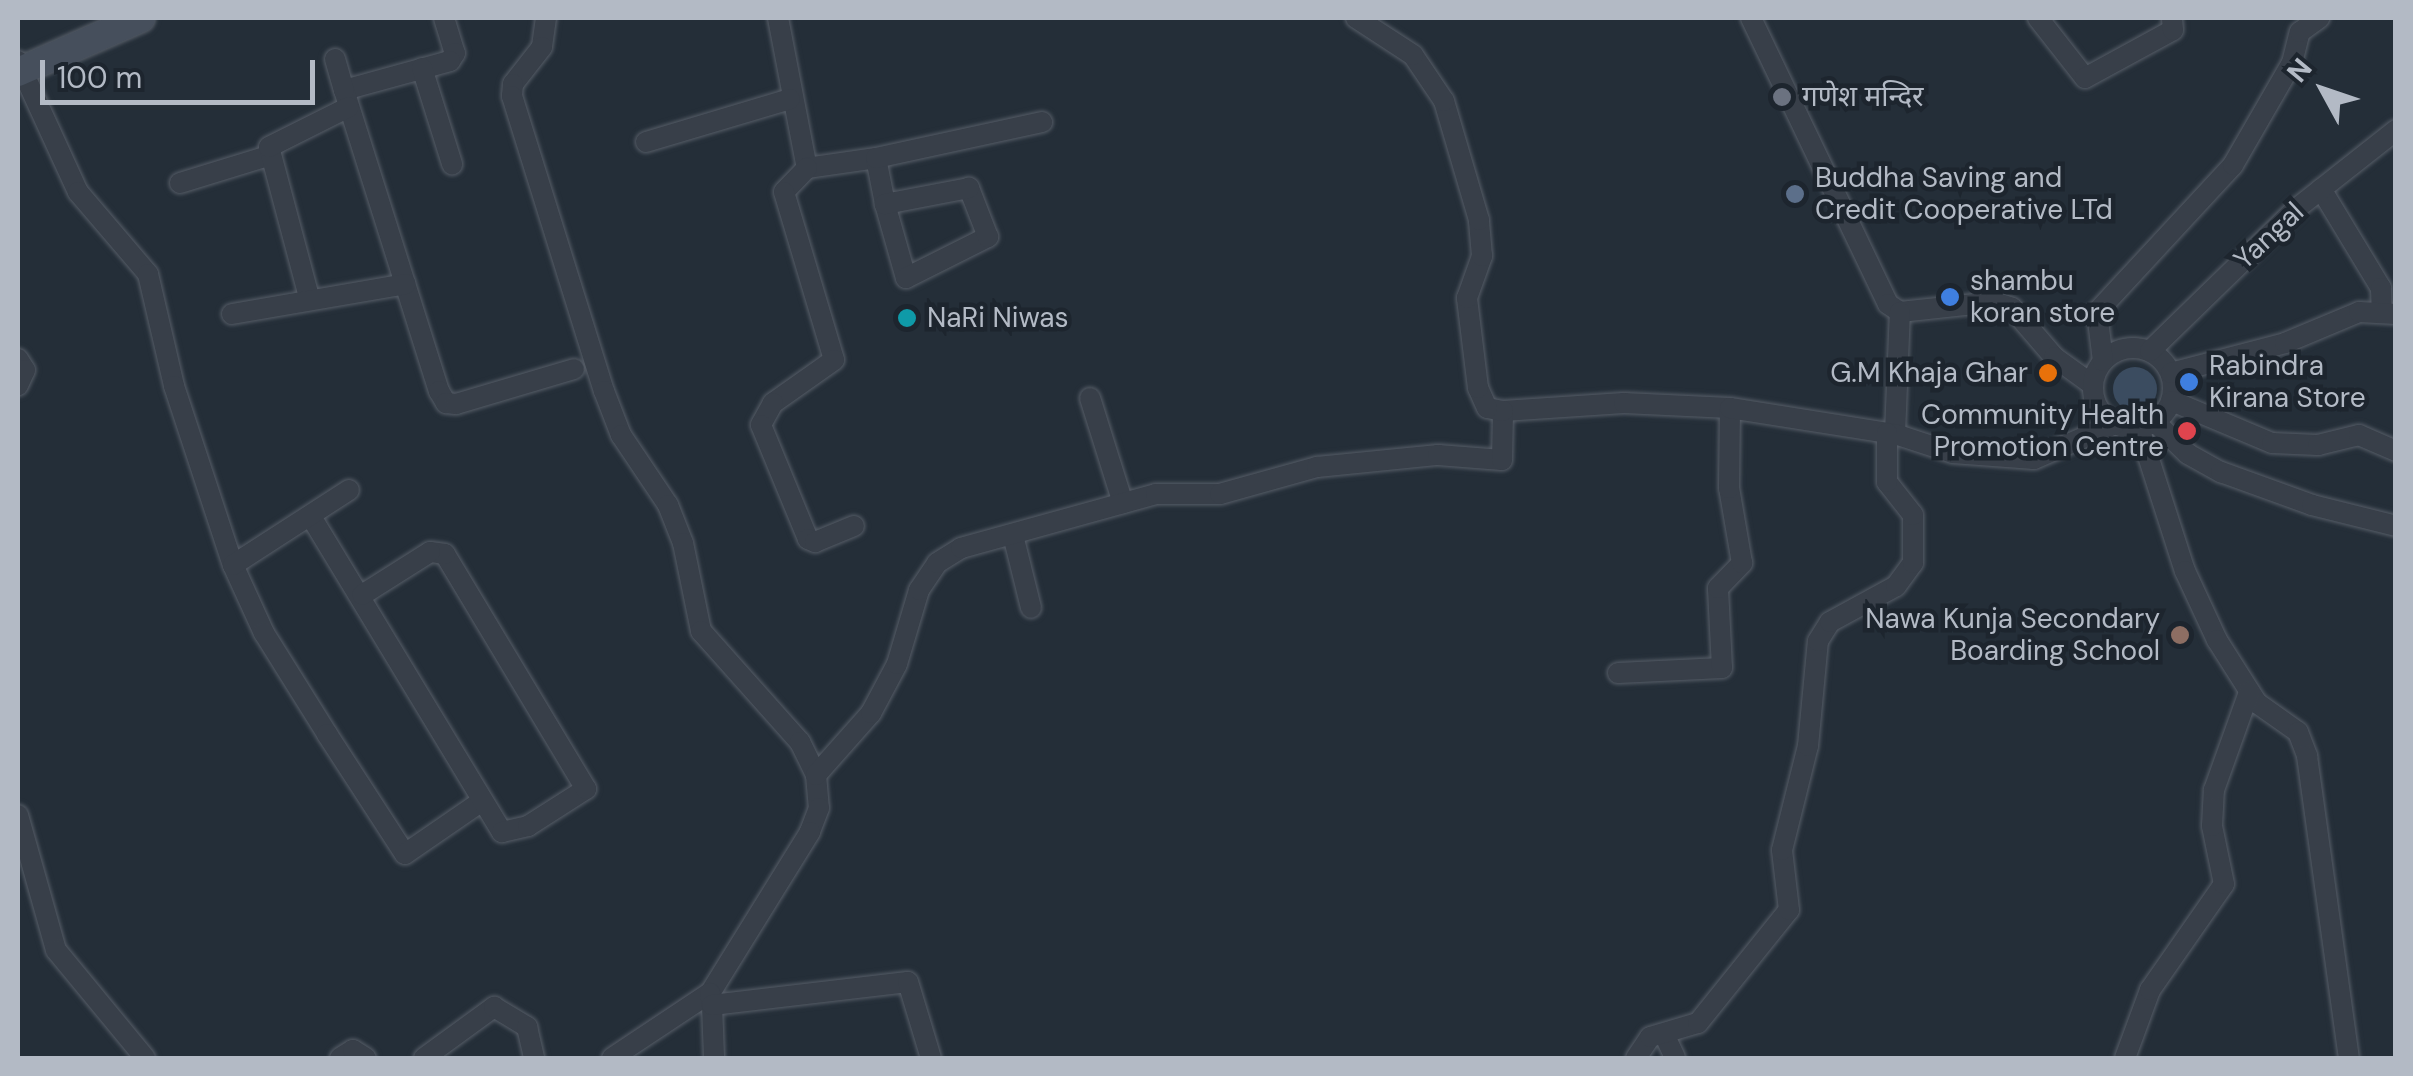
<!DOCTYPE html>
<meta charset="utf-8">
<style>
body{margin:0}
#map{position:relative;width:2413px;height:1076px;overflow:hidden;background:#242e38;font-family:"DM Sans","Noto Sans Devanagari",sans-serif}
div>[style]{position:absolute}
.water>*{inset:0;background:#3b4c60}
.round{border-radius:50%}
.roads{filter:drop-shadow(0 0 2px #565d67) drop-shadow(0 0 2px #565d67)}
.street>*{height:20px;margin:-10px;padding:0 10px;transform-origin:10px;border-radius:10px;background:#383f49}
.street>.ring{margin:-10px;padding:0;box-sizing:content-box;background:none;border:20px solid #383f49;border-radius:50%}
.secondary>*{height:28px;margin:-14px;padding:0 14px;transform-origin:14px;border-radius:14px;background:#464f5c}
.dots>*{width:28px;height:28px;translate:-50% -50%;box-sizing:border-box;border:5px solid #1d252e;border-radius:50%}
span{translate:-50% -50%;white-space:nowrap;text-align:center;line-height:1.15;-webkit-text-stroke:9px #1d252e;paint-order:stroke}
.poi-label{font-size:28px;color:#b3bac5}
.left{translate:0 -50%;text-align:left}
.right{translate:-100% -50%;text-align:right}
.street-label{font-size:28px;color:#b3bac5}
.frame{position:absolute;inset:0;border:20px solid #b3bac5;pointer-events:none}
.north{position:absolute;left:2273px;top:40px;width:100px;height:100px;-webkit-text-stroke:8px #1d252e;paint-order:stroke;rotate:310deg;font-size:28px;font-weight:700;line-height:40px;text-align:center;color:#b3bac5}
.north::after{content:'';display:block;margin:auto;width:35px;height:45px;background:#b3bac5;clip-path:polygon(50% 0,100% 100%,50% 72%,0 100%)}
.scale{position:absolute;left:40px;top:60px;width:275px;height:45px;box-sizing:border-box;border:5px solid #b3bac5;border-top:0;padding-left:12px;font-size:30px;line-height:35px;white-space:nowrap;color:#b3bac5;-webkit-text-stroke:8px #1d252e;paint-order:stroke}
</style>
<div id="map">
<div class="water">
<div class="round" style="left:2113px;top:367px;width:44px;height:44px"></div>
</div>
<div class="roads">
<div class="street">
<div style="left:444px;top:18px;width:37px;rotate:73deg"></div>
<div style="left:455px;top:53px;width:9px;rotate:122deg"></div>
<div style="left:450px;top:61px;width:110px;rotate:164.7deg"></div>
<div style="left:344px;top:90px;width:316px;rotate:72.5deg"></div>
<div style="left:439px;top:391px;width:14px;rotate:60deg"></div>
<div style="left:446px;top:403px;width:10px;rotate:6deg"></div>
<div style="left:456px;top:404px;width:123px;rotate:-16.5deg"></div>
<div style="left:546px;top:18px;width:29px;rotate:98deg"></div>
<div style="left:542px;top:47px;width:47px;rotate:128.1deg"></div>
<div style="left:513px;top:84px;width:12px;rotate:95deg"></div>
<div style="left:512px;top:96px;width:309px;rotate:72.7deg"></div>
<div style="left:604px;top:391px;width:47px;rotate:68.9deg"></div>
<div style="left:621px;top:435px;width:84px;rotate:56.1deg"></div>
<div style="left:668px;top:505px;width:41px;rotate:68.5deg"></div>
<div style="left:683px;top:543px;width:90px;rotate:78.4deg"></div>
<div style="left:701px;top:631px;width:149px;rotate:48.3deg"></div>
<div style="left:800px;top:742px;width:37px;rotate:64deg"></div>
<div style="left:816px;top:775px;width:33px;rotate:85deg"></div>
<div style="left:819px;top:808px;width:26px;rotate:111deg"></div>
<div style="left:810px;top:832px;width:190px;rotate:121.8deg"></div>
<div style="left:778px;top:18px;width:153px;rotate:79.1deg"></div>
<div style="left:807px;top:168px;width:70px;rotate:-8.2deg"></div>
<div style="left:876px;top:158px;width:47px;rotate:78.9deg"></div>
<div style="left:885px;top:204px;width:77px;rotate:74.2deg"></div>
<div style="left:906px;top:278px;width:92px;rotate:-26.6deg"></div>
<div style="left:988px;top:237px;width:53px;rotate:-111.2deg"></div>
<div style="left:969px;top:188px;width:86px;rotate:169.2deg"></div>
<div style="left:1751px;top:18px;width:317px;rotate:64.4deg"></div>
<div style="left:1888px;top:304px;width:14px;rotate:34deg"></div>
<div style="left:1900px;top:312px;width:95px;rotate:-6.1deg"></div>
<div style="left:1994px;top:302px;width:19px;rotate:18deg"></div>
<div style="left:2012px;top:308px;width:65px;rotate:49.4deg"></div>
<div style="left:2054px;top:357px;width:48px;rotate:35.7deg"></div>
<div style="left:2038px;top:18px;width:76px;rotate:51.9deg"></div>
<div style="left:2085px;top:78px;width:100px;rotate:-28.6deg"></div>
<div style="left:2173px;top:30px;width:12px;rotate:-95deg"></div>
<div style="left:335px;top:59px;width:32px;rotate:74deg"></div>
<div style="left:18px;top:61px;width:144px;rotate:65.4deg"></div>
<div style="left:78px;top:192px;width:108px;rotate:49.5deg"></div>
<div style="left:148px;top:274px;width:115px;rotate:76.9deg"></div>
<div style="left:174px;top:386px;width:188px;rotate:71.8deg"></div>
<div style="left:233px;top:565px;width:75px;rotate:65.5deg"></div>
<div style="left:264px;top:633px;width:119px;rotate:58deg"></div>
<div style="left:327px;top:734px;width:143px;rotate:57deg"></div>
<div style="left:405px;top:854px;width:93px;rotate:-34.5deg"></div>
<div style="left:422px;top:68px;width:101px;rotate:72.6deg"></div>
<div style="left:646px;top:142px;width:150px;rotate:-16.6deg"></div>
<div style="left:876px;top:158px;width:170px;rotate:-12.2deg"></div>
<div style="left:807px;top:168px;width:33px;rotate:134deg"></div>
<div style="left:784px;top:192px;width:175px;rotate:73.4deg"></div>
<div style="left:834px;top:360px;width:75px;rotate:144.8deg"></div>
<div style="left:773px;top:403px;width:25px;rotate:119deg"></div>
<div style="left:761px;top:425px;width:123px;rotate:67.6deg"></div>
<div style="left:808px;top:539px;width:8px;rotate:23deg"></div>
<div style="left:815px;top:542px;width:42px;rotate:-22.3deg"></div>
<div style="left:180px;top:183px;width:92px;rotate:-17.1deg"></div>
<div style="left:2321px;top:189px;width:116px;rotate:58.8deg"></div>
<div style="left:2381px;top:288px;width:24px;rotate:88deg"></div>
<div style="left:309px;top:297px;width:155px;rotate:-104.9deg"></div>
<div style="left:269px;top:147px;width:89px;rotate:-26.6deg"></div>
<div style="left:232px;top:314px;width:176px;rotate:-9.8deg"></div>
<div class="ring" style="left:2093px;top:348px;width:60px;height:60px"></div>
<div style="left:2150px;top:351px;width:204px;rotate:-44.2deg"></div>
<div style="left:2296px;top:209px;width:127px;rotate:-38.3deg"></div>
<div style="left:18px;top:359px;width:13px;rotate:58deg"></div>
<div style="left:25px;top:370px;width:17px;rotate:115deg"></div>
<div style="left:2103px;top:361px;width:49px;rotate:-97deg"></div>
<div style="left:2097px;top:312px;width:200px;rotate:-47.2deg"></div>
<div style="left:2233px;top:165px;width:118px;rotate:-60deg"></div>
<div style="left:2292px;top:63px;width:32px;rotate:-76deg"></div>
<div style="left:2300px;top:32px;width:24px;rotate:-36deg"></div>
<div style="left:2171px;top:373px;width:118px;rotate:-14.7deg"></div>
<div style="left:2285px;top:343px;width:80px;rotate:-22.7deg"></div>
<div style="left:2359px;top:312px;width:37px;rotate:3deg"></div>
<div style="left:1090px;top:398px;width:110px;rotate:72.6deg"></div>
<div style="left:2172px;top:401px;width:108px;rotate:22.8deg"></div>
<div style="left:2272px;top:443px;width:46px;rotate:2.5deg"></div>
<div style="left:2318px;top:445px;width:42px;rotate:-13.7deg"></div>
<div style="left:2359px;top:435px;width:40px;rotate:23.4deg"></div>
<div style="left:1503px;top:411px;width:121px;rotate:-3.8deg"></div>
<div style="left:1624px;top:403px;width:106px;rotate:2.7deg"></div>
<div style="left:2155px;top:422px;width:46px;rotate:44.1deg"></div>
<div style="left:2188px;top:454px;width:38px;rotate:29deg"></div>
<div style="left:2221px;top:472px;width:97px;rotate:19.9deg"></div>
<div style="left:2312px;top:505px;width:87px;rotate:14deg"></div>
<div style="left:2139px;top:428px;width:150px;rotate:72.2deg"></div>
<div style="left:2185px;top:571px;width:76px;rotate:65.1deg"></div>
<div style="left:2217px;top:640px;width:75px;rotate:57.6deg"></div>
<div style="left:2257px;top:703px;width:50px;rotate:35.3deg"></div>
<div style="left:2298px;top:732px;width:26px;rotate:69deg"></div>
<div style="left:2307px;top:756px;width:305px;rotate:82.1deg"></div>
<div style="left:1895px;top:434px;width:122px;rotate:-87.7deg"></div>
<div style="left:313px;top:520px;width:365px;rotate:58.8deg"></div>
<div style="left:502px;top:832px;width:27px;rotate:-13deg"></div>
<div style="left:528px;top:826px;width:69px;rotate:-32.5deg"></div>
<div style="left:586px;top:789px;width:274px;rotate:-121deg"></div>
<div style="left:445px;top:554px;width:15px;rotate:-172deg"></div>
<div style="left:430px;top:552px;width:80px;rotate:147.7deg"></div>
<div style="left:1013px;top:535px;width:75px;rotate:76.1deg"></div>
<div style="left:233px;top:565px;width:138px;rotate:-32.9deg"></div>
<div style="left:1618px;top:673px;width:104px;rotate:-2.8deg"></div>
<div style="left:1722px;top:668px;width:80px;rotate:-92.9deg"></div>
<div style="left:1718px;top:588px;width:35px;rotate:-46deg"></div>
<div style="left:1742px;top:563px;width:76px;rotate:-99.8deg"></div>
<div style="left:1729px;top:488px;width:80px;rotate:-89.3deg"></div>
<div style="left:1730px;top:408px;width:167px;rotate:9deg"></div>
<div style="left:1895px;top:434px;width:61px;rotate:18.1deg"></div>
<div style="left:1953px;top:453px;width:81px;rotate:4.2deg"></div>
<div style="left:2034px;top:459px;width:88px;rotate:-23.4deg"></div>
<div style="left:816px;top:775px;width:83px;rotate:-48.4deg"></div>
<div style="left:871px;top:713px;width:55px;rotate:-62deg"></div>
<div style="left:897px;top:664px;width:77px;rotate:-73.4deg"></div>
<div style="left:919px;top:590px;width:32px;rotate:-56deg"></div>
<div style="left:937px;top:563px;width:28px;rotate:-32deg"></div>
<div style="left:961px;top:548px;width:202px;rotate:-15.5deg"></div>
<div style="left:1156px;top:494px;width:64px"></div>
<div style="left:1220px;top:494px;width:101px;rotate:-15.6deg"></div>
<div style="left:1317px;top:467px;width:122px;rotate:-5.7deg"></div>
<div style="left:1438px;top:455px;width:64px;rotate:4.5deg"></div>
<div style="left:1502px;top:460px;width:49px;rotate:-88.8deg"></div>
<div style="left:1503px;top:411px;width:16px;rotate:-169deg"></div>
<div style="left:1487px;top:408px;width:22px;rotate:-114deg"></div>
<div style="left:1478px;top:388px;width:91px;rotate:-97deg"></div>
<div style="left:1467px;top:298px;width:45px;rotate:-70.3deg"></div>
<div style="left:1482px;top:256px;width:36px;rotate:-95deg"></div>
<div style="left:1479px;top:220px;width:124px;rotate:-106.4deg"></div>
<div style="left:1444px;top:101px;width:55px;rotate:-124deg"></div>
<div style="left:1413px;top:55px;width:68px;rotate:-147deg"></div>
<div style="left:18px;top:815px;width:140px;rotate:74.3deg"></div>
<div style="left:56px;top:950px;width:140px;rotate:50.5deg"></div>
<div style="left:712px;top:1005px;width:53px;rotate:87.8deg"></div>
<div style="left:1664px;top:1034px;width:26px;rotate:65deg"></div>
<div style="left:340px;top:1058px;width:15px;rotate:-32deg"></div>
<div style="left:353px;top:1050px;width:15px;rotate:32deg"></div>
<div style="left:424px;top:1058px;width:87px;rotate:-36.1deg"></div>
<div style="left:494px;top:1007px;width:39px;rotate:31deg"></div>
<div style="left:527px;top:1027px;width:32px;rotate:77deg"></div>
<div style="left:612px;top:1058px;width:118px;rotate:-33.6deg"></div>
<div style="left:710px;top:993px;width:12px;rotate:81deg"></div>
<div style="left:712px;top:1005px;width:197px;rotate:-6.7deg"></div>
<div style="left:908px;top:982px;width:79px;rotate:73.2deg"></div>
<div style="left:1636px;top:1058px;width:25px;rotate:-56deg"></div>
<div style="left:1650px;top:1037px;width:50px;rotate:-16.3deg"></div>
<div style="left:1698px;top:1023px;width:145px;rotate:-51.2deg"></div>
<div style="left:1789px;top:910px;width:60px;rotate:-96.7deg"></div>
<div style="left:1782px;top:850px;width:107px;rotate:-76deg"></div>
<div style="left:1808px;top:746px;width:105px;rotate:-84.6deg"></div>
<div style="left:1818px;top:641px;width:22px;rotate:-58deg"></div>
<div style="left:1830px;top:622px;width:75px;rotate:-28.6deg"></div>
<div style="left:1896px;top:586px;width:29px;rotate:-54deg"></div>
<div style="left:1913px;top:563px;width:48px;rotate:-90deg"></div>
<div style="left:1913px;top:515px;width:42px;rotate:-128.2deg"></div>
<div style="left:1887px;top:482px;width:49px;rotate:-90deg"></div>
<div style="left:2125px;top:1058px;width:72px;rotate:-69.8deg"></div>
<div style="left:2150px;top:990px;width:129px;rotate:-55.1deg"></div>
<div style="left:2224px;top:884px;width:59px;rotate:-101.7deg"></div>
<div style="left:2212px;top:826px;width:36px;rotate:-87deg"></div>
<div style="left:2214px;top:790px;width:104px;rotate:-70.3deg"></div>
</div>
<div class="secondary">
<div style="left:18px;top:72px;width:134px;rotate:-23.7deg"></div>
</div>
</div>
<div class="dots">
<div style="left:1782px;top:97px;background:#6b7280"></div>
<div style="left:1795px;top:194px;background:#5c6f8a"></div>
<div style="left:1950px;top:297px;background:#3f7fe0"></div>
<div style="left:907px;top:318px;background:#0f9aa8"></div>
<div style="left:2048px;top:373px;background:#e8710a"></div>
<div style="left:2189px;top:382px;background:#3f7fe0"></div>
<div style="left:2187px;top:431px;background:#e0444e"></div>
<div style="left:2180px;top:635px;background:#8d6e63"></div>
</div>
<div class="poi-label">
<span class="left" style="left:1802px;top:97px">गणेश मन्दिर</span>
<span class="left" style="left:1815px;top:194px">Buddha Saving and<br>Credit Cooperative LTd</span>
<span class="left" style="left:1970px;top:297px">shambu<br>koran store</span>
<span class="left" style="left:927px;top:318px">NaRi Niwas</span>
<span class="left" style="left:2209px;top:382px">Rabindra<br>Kirana Store</span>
<span class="right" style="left:2028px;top:373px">G.M Khaja Ghar</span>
<span class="right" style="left:2164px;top:431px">Community Health<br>Promotion Centre</span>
<span class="right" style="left:2160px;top:635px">Nawa Kunja Secondary<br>Boarding School</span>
</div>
<div class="street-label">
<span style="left:2269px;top:236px;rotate:-43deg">Yangal</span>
</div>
<div class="frame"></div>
<div class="north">N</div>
<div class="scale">100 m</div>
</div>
